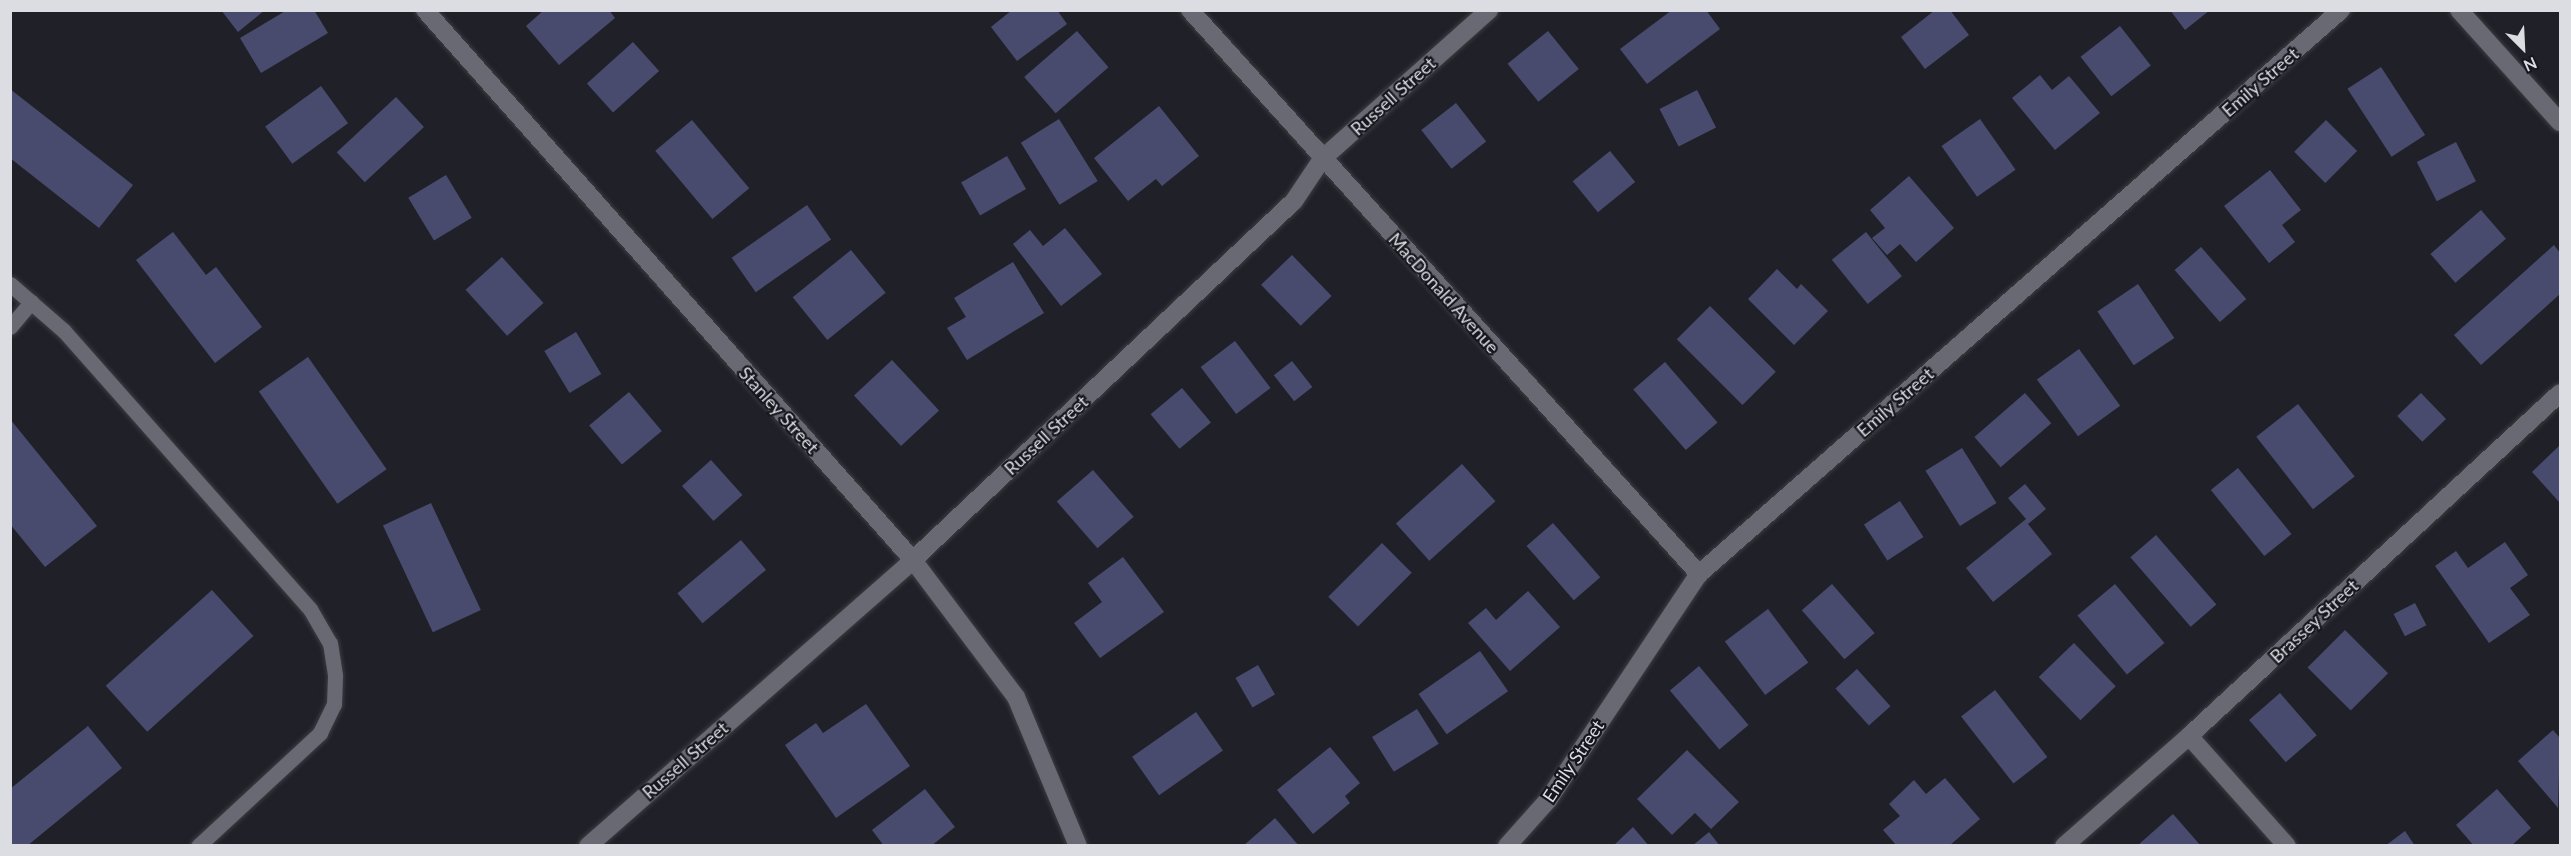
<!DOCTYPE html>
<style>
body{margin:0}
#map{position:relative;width:2571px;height:856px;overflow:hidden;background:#202128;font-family:Lato,sans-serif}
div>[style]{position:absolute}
.building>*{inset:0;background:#484b6e;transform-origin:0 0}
.roads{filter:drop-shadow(0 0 2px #3c3d43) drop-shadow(0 0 2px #3c3d43)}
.lane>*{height:15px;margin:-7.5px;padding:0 7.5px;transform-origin:7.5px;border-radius:7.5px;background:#686972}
.street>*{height:18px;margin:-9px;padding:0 9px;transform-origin:9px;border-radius:9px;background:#686972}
span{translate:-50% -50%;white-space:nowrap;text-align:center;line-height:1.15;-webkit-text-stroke:4.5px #16171e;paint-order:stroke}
.street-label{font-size:18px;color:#dcdde2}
.frame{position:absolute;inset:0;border:12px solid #dcdde2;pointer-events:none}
.north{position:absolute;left:2493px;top:18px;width:60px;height:60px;-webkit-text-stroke:4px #16171e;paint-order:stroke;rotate:156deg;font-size:16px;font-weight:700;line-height:24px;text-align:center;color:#dcdde2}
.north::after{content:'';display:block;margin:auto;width:21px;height:27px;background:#dcdde2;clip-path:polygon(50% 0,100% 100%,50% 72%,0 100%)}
</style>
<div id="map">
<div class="building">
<div style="clip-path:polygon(221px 10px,265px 10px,238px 32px)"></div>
<div style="clip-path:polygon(287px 10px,314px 10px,328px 33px,261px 73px,240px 38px)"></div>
<div style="clip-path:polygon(544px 10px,609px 10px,615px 18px,559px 65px,526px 26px)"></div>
<div style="clip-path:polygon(1012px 10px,1057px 10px,1067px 24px,1017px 61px,991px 27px)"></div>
<div style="clip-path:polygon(1672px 10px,1706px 10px,1720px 29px,1647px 84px,1620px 49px)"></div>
<div style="clip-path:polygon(1935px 10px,1950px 10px,1969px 35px,1925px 69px,1901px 37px)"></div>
<div style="clip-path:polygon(2170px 10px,2210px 10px,2185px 30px)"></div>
<div style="left:2120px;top:26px;width:50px;height:50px;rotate:52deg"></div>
<div style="left:1077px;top:31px;width:48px;height:70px;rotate:49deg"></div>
<div style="left:1548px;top:31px;width:49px;height:52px;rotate:51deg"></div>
<div style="left:633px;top:42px;width:39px;height:62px;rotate:48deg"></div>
<div style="left:2381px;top:67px;width:81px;height:40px;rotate:57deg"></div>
<div style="clip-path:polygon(2040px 75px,2052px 90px,2069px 76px,2100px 113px,2055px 150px,2012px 98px)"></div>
<div style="left:321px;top:86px;width:46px;height:69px;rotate:54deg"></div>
<div style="clip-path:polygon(10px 89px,133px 185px,99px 228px,10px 158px)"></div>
<div style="left:1697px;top:90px;width:42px;height:42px;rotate:63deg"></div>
<div style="left:396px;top:97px;width:41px;height:81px;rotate:47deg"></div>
<div style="left:1456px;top:103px;width:49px;height:44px;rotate:52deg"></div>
<div style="clip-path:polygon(1159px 106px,1199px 156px,1162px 186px,1156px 179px,1128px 201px,1094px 158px)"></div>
<div style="left:1059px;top:119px;width:73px;height:45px;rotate:58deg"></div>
<div style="left:1980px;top:119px;width:62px;height:47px;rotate:55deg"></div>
<div style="left:692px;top:120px;width:89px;height:48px;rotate:50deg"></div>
<div style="left:2326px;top:120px;width:44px;height:45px;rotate:45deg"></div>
<div style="left:2456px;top:142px;width:44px;height:44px;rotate:63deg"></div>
<div style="left:1610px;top:151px;width:40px;height:48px;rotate:51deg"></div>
<div style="left:1007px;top:156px;width:38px;height:53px;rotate:60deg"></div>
<div style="clip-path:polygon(2270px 170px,2301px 210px,2282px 225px,2295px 242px,2269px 263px,2224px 206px)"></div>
<div style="left:446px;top:175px;width:50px;height:44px;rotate:59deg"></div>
<div style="clip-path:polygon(1909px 176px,1954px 228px,1916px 262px,1900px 244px,1887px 255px,1872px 238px,1885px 228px,1870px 210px)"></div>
<div style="left:807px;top:205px;width:42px;height:92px;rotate:55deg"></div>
<div style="left:2481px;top:210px;width:38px;height:67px;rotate:49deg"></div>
<div style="clip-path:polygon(1065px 228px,1102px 274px,1061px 306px,1013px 244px,1030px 230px,1043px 246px)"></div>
<div style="clip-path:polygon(173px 232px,206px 275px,216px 267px,262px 327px,215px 363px,136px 260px)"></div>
<div style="left:1866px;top:232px;width:57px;height:44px;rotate:51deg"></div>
<div style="clip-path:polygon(2554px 245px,2560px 253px,2560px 294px,2481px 365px,2454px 335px)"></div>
<div style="left:2201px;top:247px;width:69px;height:35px;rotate:49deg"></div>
<div style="left:851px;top:250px;width:55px;height:75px;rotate:51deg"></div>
<div style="left:1292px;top:255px;width:57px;height:43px;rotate:46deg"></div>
<div style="left:502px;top:257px;width:62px;height:49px;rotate:48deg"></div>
<div style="clip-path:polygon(1013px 262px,1044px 313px,967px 360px,947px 328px,966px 317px,954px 298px)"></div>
<div style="clip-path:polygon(1777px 269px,1797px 289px,1801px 284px,1828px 311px,1794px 345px,1748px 299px)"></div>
<div style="left:2138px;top:284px;width:65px;height:49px;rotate:56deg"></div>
<div style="left:1710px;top:306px;width:93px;height:47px;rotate:45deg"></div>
<div style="left:576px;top:332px;width:49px;height:37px;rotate:59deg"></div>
<div style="left:1235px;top:341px;width:59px;height:43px;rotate:53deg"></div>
<div style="left:2079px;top:349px;width:70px;height:52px;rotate:54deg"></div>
<div style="left:308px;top:357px;width:137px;height:60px;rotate:55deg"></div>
<div style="left:892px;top:360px;width:69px;height:52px;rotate:47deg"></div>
<div style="left:1292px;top:361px;width:33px;height:23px;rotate:52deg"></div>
<div style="left:1665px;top:362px;width:80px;height:42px;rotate:49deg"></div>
<div style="left:1182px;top:388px;width:45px;height:41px;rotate:50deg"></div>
<div style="left:629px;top:392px;width:51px;height:52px;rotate:50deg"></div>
<div style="left:2025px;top:393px;width:40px;height:67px;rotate:49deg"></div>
<div style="left:2421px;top:393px;width:36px;height:33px;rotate:46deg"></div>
<div style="left:2298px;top:404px;width:92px;height:53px;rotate:52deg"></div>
<div style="clip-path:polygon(10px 419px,97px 526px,45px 567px,10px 524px)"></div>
<div style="clip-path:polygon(2560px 445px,2560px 503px,2532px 472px)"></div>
<div style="left:1962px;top:448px;width:65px;height:43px;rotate:58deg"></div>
<div style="left:711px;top:460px;width:47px;height:39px;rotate:48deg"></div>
<div style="left:1462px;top:464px;width:50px;height:89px;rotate:48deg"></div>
<div style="left:2238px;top:468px;width:85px;height:35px;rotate:51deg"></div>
<div style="left:1093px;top:470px;width:62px;height:48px;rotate:49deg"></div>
<div style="clip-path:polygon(2025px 484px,2046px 509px,2028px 524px,2052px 554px,1993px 602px,1966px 568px,2026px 519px,2008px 498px)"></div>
<div style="left:1900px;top:501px;width:43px;height:43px;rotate:57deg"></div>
<div style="left:431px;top:503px;width:118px;height:53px;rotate:65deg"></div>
<div style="left:1553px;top:523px;width:72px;height:35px;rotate:49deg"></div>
<div style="left:2156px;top:535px;width:92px;height:34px;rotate:49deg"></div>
<div style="left:741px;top:540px;width:39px;height:83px;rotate:50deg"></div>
<div style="clip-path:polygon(2505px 542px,2528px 575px,2510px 588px,2530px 615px,2489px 643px,2435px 566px,2456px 551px,2468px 568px)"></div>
<div style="left:1382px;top:543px;width:42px;height:76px;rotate:45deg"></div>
<div style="clip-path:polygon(1123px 557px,1164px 612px,1100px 658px,1074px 623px,1102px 602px,1088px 583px)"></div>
<div style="left:1832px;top:584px;width:65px;height:40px;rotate:49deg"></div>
<div style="left:2115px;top:584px;width:77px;height:49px;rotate:50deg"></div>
<div style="left:212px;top:590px;width:62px;height:143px;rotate:48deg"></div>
<div style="clip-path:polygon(1528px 591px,1560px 627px,1510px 671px,1468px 623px,1486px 608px,1496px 620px)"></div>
<div style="left:2415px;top:603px;width:25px;height:24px;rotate:63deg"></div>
<div style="left:1768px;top:609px;width:67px;height:54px;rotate:53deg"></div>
<div style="left:2345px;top:630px;width:61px;height:53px;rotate:45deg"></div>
<div style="left:2074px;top:643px;width:60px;height:49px;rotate:46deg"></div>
<div style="left:1480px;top:651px;width:49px;height:75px;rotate:55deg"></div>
<div style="left:1258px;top:665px;width:34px;height:26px;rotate:60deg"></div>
<div style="left:1699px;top:666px;width:77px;height:38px;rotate:50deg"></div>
<div style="left:1857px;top:669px;width:50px;height:29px;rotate:48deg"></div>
<div style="left:1995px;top:690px;width:85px;height:43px;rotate:52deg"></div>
<div style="left:2280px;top:693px;width:56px;height:41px;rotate:49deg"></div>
<div style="clip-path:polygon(866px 704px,910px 766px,836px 818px,785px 745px,816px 723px,823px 733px)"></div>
<div style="left:1417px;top:709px;width:41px;height:53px;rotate:58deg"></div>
<div style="left:1196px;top:712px;width:47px;height:78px;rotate:55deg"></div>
<div style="clip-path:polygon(88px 726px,122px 768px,27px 846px,10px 846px,10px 789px)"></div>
<div style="clip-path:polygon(2553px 730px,2560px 738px,2558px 808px,2518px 761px)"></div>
<div style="clip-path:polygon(1330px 747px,1360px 783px,1345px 796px,1350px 803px,1313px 834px,1277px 790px)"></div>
<div style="clip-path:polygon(1687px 750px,1739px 802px,1711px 829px,1695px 813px,1672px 835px,1637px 799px)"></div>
<div style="clip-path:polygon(1945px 778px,1980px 819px,1949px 846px,1897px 846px,1883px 830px,1900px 816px,1889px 804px,1914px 780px,1926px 794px)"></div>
<div style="clip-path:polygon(925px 789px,955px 827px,931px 846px,884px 846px,872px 830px)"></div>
<div style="clip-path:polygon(2497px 789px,2531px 828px,2511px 846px,2474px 846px,2456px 825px)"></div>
<div style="clip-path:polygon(2173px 814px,2201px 846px,2137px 846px)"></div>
<div style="clip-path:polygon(1275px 818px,1299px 846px,1243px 846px)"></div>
<div style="clip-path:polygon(1633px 827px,1649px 846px,1613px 846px)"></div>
<div style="clip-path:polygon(2405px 831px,2415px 846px,2385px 846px)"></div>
<div style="clip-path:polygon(1709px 832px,1720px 846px,1692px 846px)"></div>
</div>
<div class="roads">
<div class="lane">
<div style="left:10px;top:284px;width:72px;rotate:41deg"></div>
<div style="left:64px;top:331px;width:371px;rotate:48.5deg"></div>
<div style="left:310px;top:609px;width:39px;rotate:60deg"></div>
<div style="left:330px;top:643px;width:33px;rotate:81deg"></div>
<div style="left:335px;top:676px;width:28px;rotate:92deg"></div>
<div style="left:334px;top:704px;width:32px;rotate:116deg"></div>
<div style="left:320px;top:733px;width:166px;rotate:137.2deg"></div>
<div style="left:10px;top:327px;width:33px;rotate:-50deg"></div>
</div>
<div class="street">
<div style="left:425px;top:10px;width:735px;rotate:48.42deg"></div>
<div style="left:913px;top:560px;width:171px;rotate:53.1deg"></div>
<div style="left:1016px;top:697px;width:161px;rotate:67.4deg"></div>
<div style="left:1190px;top:10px;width:760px;rotate:47.93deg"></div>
<div style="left:2459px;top:10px;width:151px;rotate:48deg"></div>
<div style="left:2189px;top:736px;width:147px;rotate:48.3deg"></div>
<div style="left:588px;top:846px;width:433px;rotate:-41.3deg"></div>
<div style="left:913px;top:560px;width:523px;rotate:-43.3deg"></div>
<div style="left:1294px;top:201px;width:50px;rotate:-56.3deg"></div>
<div style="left:1322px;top:159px;width:224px;rotate:-41.7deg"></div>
<div style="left:1507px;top:846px;width:62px;rotate:-48.3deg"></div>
<div style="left:1548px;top:800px;width:272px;rotate:-56.3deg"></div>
<div style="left:1699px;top:574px;width:855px;rotate:-41.3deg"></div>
<div style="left:2064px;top:846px;width:167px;rotate:-41.3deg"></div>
<div style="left:2189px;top:736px;width:505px;rotate:-42.75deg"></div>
</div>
</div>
<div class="street-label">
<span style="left:2260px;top:82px;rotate:-41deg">Emily Street</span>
<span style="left:1393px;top:96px;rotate:-42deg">Russell Street</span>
<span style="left:1444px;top:293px;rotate:48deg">MacDonald Avenue</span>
<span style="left:1895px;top:402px;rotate:-41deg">Emily Street</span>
<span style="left:779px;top:410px;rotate:48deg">Stanley Street</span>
<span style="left:1046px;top:435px;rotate:-43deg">Russell Street</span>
<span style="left:2314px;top:621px;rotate:-43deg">Brassey Street</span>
<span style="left:685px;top:760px;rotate:-41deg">Russell Street</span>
<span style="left:1573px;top:761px;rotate:-56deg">Emily Street</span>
</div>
<div class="frame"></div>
<div class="north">N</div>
</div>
